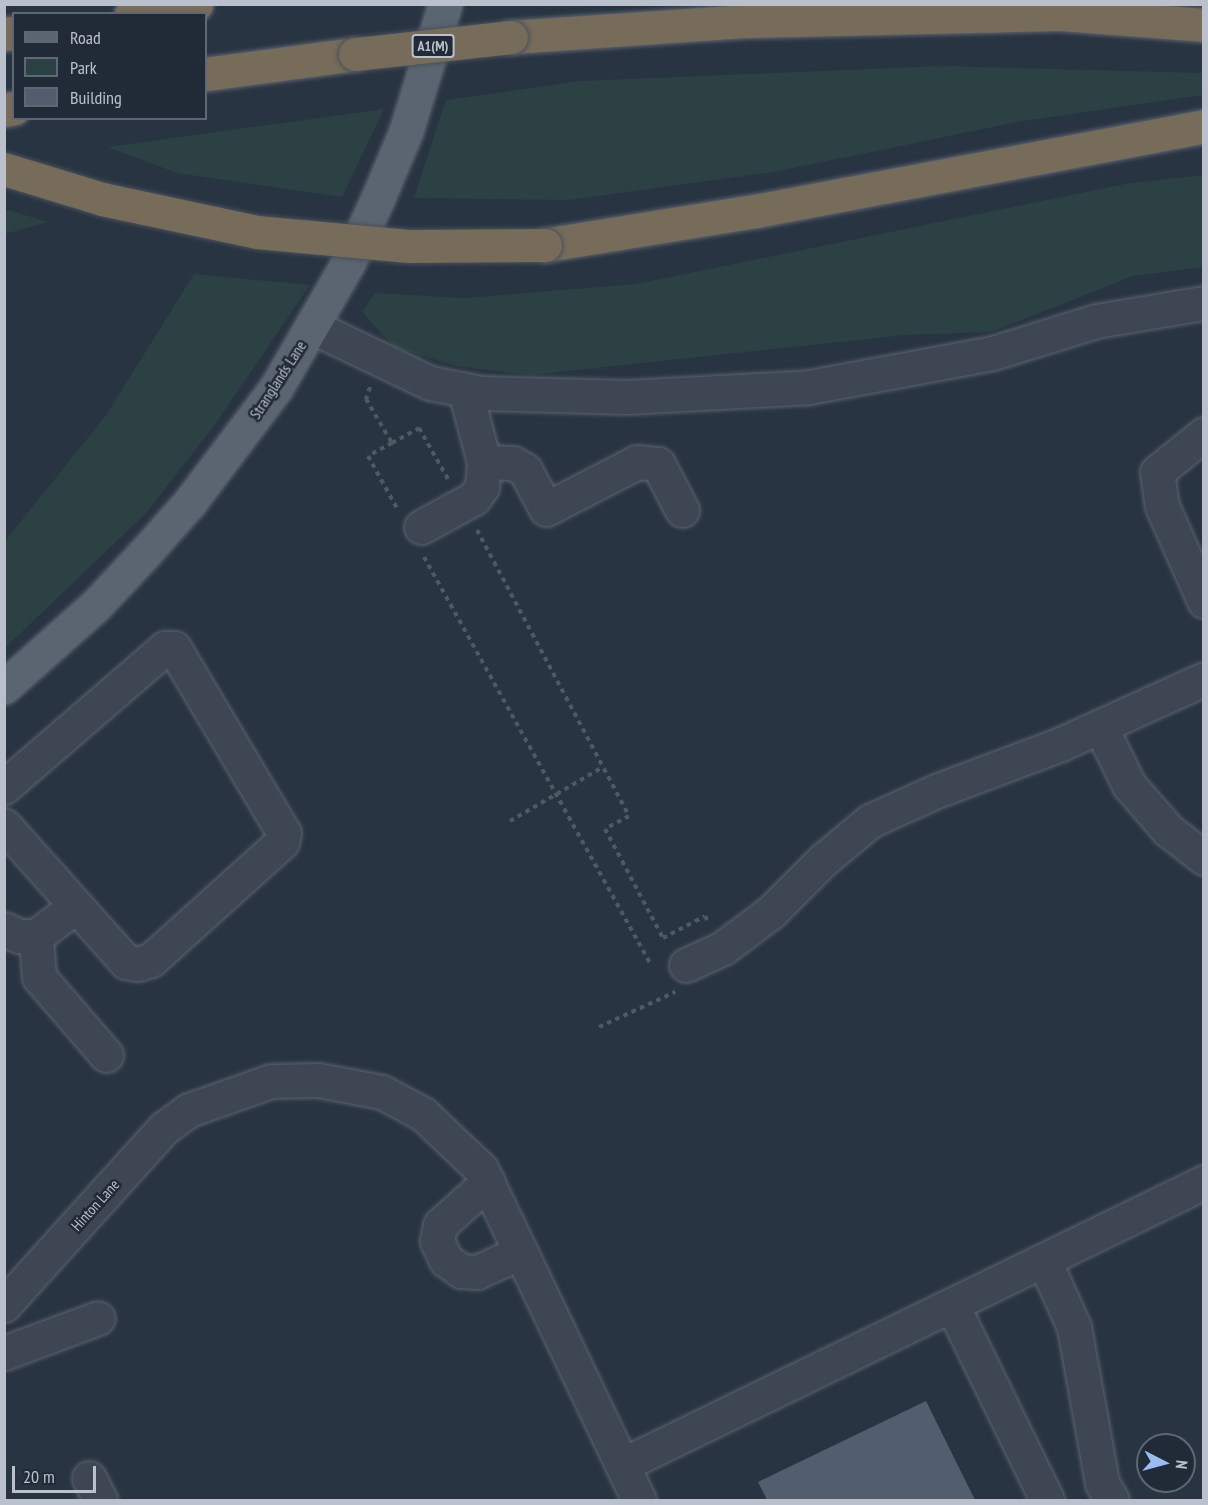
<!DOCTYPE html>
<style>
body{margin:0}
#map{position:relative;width:1208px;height:1505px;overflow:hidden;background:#293442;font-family:"PT Sans Narrow",sans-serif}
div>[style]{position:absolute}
.green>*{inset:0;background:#2b4143}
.building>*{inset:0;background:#525d6d}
.path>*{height:4px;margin-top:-2px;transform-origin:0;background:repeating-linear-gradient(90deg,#495d60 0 4.5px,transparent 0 9px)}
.roads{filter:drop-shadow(0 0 2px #5b646f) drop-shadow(0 0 2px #5b646f)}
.minor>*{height:33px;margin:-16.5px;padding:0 16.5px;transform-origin:16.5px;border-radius:16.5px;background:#3d4652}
.major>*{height:33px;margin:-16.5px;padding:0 16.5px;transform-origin:16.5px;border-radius:16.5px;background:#5b6571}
.highway>*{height:33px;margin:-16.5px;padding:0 16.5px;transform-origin:16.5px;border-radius:16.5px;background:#776b5a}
.bridges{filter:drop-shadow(0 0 2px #47515c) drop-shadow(0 0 2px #47515c)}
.highway-bridge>*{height:33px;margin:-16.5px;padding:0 16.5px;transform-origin:16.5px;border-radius:16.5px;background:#776b5a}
span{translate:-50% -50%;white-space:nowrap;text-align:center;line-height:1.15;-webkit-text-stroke:5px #212b37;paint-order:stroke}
.shield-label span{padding:2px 4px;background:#212b37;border:2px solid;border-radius:4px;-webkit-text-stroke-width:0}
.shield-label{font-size:14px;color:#bac1cc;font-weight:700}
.street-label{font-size:15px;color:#bac1cc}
.frame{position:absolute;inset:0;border:6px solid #bac1cc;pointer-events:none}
.legend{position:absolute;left:12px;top:12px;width:195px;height:108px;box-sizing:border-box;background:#212b37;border:2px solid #5e6773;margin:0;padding:8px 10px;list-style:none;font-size:18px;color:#bac1cc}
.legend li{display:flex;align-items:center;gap:12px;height:30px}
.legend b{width:30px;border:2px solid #5e6773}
.north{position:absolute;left:1136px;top:1433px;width:60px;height:60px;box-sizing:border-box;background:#212b37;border:2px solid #5e6773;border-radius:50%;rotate:96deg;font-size:16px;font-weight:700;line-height:24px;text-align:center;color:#bac1cc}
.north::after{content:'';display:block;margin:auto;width:21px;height:27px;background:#97bdf3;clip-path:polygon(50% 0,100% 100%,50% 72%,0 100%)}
.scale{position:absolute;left:12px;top:1466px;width:84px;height:27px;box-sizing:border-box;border:3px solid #bac1cc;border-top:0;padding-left:8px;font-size:18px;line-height:21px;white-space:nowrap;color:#bac1cc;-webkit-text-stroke:4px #212b37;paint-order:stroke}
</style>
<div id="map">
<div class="green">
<div style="clip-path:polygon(939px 66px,1203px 73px,1203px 95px,1017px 122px,774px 172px,569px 200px,414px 198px,446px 100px,580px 81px)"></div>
<div style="clip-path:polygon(384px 109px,342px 197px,177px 173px,108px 147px)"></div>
<div style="clip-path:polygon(1203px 175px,1203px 267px,1133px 276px,991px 332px,906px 335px,530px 375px,456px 366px,394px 347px,362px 312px,375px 293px,465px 298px,636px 284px,1125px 184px)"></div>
<div style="clip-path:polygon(5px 209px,48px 222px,5px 234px)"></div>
<div style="clip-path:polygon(194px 274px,310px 285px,216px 423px,146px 513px,5px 648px,5px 541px,107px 414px)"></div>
</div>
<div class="building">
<div style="clip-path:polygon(926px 1401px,975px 1500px,767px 1500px,758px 1482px)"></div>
</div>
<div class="path">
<div style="left:370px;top:387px;width:13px;rotate:108deg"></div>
<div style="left:366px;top:399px;width:51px;rotate:59.4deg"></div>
<div style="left:392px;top:443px;width:31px;rotate:-29deg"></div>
<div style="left:419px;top:428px;width:59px;rotate:60.4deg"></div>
<div style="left:392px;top:443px;width:27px;rotate:152deg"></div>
<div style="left:368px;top:456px;width:60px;rotate:60.9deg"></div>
<div style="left:477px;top:530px;width:324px;rotate:62deg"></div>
<div style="left:629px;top:816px;width:27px;rotate:152deg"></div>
<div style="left:605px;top:829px;width:123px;rotate:62deg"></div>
<div style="left:663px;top:938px;width:47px;rotate:-27.6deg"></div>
<div style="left:705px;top:916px;width:7px;rotate:63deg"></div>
<div style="left:424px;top:557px;width:467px;rotate:60.9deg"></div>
<div style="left:510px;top:821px;width:108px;rotate:-30.1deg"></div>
<div style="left:599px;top:1027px;width:84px;rotate:-24.7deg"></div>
</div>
<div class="roads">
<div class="minor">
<div style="left:313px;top:327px;width:130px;rotate:25.6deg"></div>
<div style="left:430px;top:383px;width:52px;rotate:11.1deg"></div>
<div style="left:481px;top:393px;width:146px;rotate:1.6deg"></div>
<div style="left:627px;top:397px;width:182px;rotate:-3.1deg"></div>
<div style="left:809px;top:387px;width:187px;rotate:-10.5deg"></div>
<div style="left:993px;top:353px;width:108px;rotate:-17.3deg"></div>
<div style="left:1096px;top:321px;width:109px;rotate:-9.5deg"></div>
<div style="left:1204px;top:434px;width:60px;rotate:141deg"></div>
<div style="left:1157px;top:472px;width:34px;rotate:82deg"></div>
<div style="left:1162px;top:506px;width:104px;rotate:66.1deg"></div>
<div style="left:484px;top:462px;width:29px;rotate:2deg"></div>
<div style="left:513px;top:463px;width:14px;rotate:30deg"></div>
<div style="left:525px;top:470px;width:44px;rotate:61.7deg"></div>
<div style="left:546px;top:509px;width:102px;rotate:-27.3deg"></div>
<div style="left:637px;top:462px;width:21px;rotate:5deg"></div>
<div style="left:658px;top:464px;width:52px;rotate:62.4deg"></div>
<div style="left:421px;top:527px;width:60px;rotate:-28.7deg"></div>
<div style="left:474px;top:498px;width:14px;rotate:-54deg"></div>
<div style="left:482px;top:487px;width:25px;rotate:-85deg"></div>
<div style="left:484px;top:462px;width:74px;rotate:-104.8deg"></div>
<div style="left:1100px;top:726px;width:66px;rotate:63.8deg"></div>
<div style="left:1129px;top:785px;width:60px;rotate:49.1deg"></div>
<div style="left:1168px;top:830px;width:46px;rotate:37.9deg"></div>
<div style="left:4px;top:787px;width:213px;rotate:-40.8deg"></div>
<div style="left:165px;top:648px;width:9px"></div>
<div style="left:174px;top:648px;width:215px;rotate:59.3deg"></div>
<div style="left:284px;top:833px;width:9px;rotate:103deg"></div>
<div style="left:282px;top:842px;width:176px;rotate:138deg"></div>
<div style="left:151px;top:960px;width:14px;rotate:163deg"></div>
<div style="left:138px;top:964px;width:12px;rotate:-171deg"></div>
<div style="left:126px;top:962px;width:183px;rotate:-131.7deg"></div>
<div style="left:4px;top:929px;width:17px;rotate:25deg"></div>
<div style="left:19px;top:936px;width:17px"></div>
<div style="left:36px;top:936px;width:50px;rotate:-36.9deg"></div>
<div style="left:36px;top:936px;width:41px;rotate:85.8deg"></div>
<div style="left:39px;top:977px;width:103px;rotate:49.3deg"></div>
<div style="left:686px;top:965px;width:41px;rotate:-24.7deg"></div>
<div style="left:723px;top:948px;width:60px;rotate:-36.9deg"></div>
<div style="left:771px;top:912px;width:74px;rotate:-45deg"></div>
<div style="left:823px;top:860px;width:61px;rotate:-39.7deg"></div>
<div style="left:870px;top:821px;width:72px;rotate:-24.4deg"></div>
<div style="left:936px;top:791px;width:134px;rotate:-20.6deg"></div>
<div style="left:1061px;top:744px;width:157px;rotate:-24.4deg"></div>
<div style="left:488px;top:1182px;width:64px;rotate:138.1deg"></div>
<div style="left:440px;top:1225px;width:16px;rotate:101deg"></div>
<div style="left:437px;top:1241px;width:21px;rotate:65deg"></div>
<div style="left:446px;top:1260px;width:19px;rotate:36deg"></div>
<div style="left:461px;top:1271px;width:16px;rotate:4deg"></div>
<div style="left:477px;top:1272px;width:48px;rotate:-24.4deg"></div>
<div style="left:1044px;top:1260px;width:73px;rotate:65.9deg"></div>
<div style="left:1074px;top:1327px;width:158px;rotate:79.8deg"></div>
<div style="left:1102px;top:1483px;width:20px;rotate:60deg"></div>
<div style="left:4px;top:1305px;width:239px;rotate:-47.9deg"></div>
<div style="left:164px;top:1128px;width:31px;rotate:-36deg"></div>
<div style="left:189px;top:1110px;width:87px;rotate:-19.5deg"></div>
<div style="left:271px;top:1081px;width:47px;rotate:-1.2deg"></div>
<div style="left:318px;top:1080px;width:65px;rotate:10.6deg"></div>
<div style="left:382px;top:1092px;width:47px;rotate:28.2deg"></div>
<div style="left:423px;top:1114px;width:80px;rotate:43.5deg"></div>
<div style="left:481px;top:1169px;width:367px;rotate:64.5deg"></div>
<div style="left:952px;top:1305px;width:217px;rotate:64deg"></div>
<div style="left:4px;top:1353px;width:100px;rotate:-20.4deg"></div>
<div style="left:622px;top:1465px;width:647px;rotate:-25.93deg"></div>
<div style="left:89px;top:1478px;width:25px;rotate:63deg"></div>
</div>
<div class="major">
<div style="left:4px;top:687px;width:125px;rotate:-41.7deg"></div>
<div style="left:97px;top:604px;width:67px;rotate:-46.8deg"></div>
<div style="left:143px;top:555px;width:71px;rotate:-48.4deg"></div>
<div style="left:190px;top:502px;width:143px;rotate:-53deg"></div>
<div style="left:276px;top:388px;width:144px;rotate:-60.1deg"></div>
<div style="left:348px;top:263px;width:72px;rotate:-65.2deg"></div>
<div style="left:378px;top:198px;width:73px;rotate:-67.3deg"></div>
<div style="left:406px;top:131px;width:133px;rotate:-72.9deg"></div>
</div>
<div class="highway">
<div style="left:131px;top:14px;width:66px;rotate:-8.7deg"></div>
<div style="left:4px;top:34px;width:10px;rotate:-6deg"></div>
<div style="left:511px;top:37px;width:237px;rotate:-3.9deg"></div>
<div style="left:747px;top:21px;width:315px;rotate:-1.3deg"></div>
<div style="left:1062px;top:14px;width:142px;rotate:4.4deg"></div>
<div style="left:206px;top:74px;width:150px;rotate:-7.6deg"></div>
<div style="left:4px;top:110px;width:10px;rotate:-11deg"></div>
<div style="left:545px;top:245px;width:214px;rotate:-9.2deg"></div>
<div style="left:756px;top:211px;width:456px;rotate:-10.7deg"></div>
</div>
</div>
<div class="bridges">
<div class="highway-bridge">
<div style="left:355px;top:54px;width:157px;rotate:-6.2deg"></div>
<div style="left:4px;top:169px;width:102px;rotate:17deg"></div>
<div style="left:102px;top:199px;width:158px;rotate:12deg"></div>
<div style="left:257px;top:232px;width:152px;rotate:5.3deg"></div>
<div style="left:408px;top:246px;width:137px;rotate:-0.4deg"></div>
</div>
</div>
<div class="shield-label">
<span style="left:433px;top:46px">A1(M)</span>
</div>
<div class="street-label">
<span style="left:278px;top:380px;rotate:-57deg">Stranglands Lane</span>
<span style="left:95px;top:1205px;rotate:-48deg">Hinton Lane</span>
</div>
<div class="frame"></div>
<ul class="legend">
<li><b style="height:8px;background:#5b6571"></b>Road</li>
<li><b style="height:16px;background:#2b4143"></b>Park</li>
<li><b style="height:16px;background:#525d6d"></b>Building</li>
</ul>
<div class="north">N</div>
<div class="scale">20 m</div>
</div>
